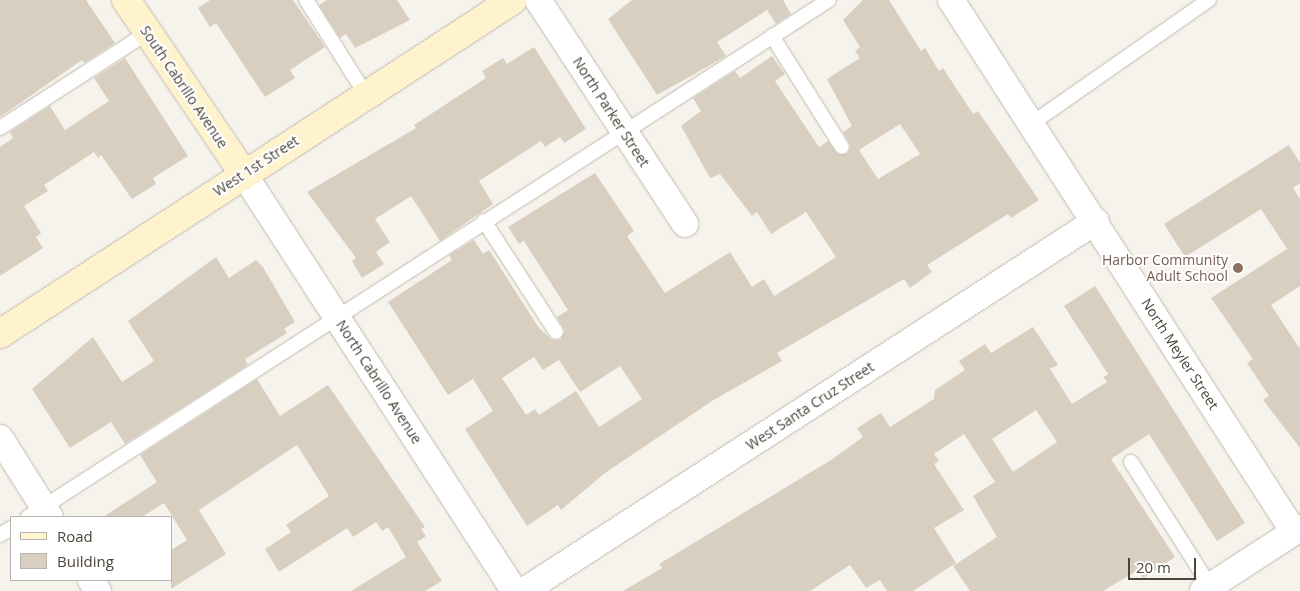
<!DOCTYPE html>
<style>
body{margin:0}
#map{position:relative;width:1300px;height:591px;overflow:hidden;background:#f6f3ec;font-family:"Open Sans",sans-serif}
div>[style]{position:absolute}
.building>*{inset:0;background:#d8cfc1}
.roads{filter:drop-shadow(0 0 1px #c2bbae) drop-shadow(0 0 1px #c2bbae)}
.lane>*{height:14px;margin:-7px;padding:0 7px;transform-origin:7px;border-radius:7px;background:#fff}
.street>*{height:26px;margin:-13px;padding:0 13px;transform-origin:13px;border-radius:13px;background:#fff}
.secondary>*{height:28px;margin:-14px;padding:0 14px;transform-origin:14px;border-radius:14px;background:#fff3cd}
.dots>*{width:14px;height:14px;translate:-50% -50%;box-sizing:border-box;border:2px solid #fff;border-radius:50%}
span{translate:-50% -50%;white-space:nowrap;text-align:center;line-height:1.15;-webkit-text-stroke:4px #fff;paint-order:stroke}
.street-label{font-size:14px;color:#4b4439}
.education-label{font-size:14px;color:#785e54}
.right{translate:-100% -50%;text-align:right}
.legend{position:absolute;left:10px;top:516px;width:162px;height:65px;box-sizing:border-box;background:#fff;border:1px solid #b7b4b0;margin:0;padding:6px 9px;list-style:none;font-size:15px;color:#4b4439}
.legend li{display:flex;align-items:center;gap:10px;height:25px}
.legend b{width:25px;border:1px solid #b7b4b0}
.scale{position:absolute;left:1128px;top:558px;width:68px;height:22px;box-sizing:border-box;border:2px solid #4b4439;border-top:0;padding-left:6px;font-size:15px;line-height:18px;white-space:nowrap;color:#4b4439;-webkit-text-stroke:4px #fff;paint-order:stroke}
</style>
<div id="map">
<div class="building">
<div style="clip-path:polygon(0 0,86px 0,115px 43px,84px 63px,82px 60px,0 117px)"></div>
<div style="clip-path:polygon(210px 0,293px 0,325px 47px,290px 70px,295px 78px,265px 97px,216px 23px,210px 27px,198px 8px)"></div>
<div style="clip-path:polygon(327px 0,397px 0,410px 20px,355px 48px,346px 34px,340px 38px,319px 5px)"></div>
<div style="clip-path:polygon(632px 0,783px 0,791px 14px,776px 24px,767px 10px,717px 42px,726px 56px,657px 95px,608px 19px)"></div>
<div style="clip-path:polygon(evenodd,863px 0,889px 0,921px 51px,925px 48px,939px 71px,943px 68px,973px 114px,978px 111px,1039px 200px,1011px 218px,1008px 214px,927px 265px,932px 272px,910px 288px,904px 279px,777px 353px,782px 361px,712px 401px,605px 473px,561px 510px,558px 505px,527px 526px,465px 429px,493px 411px,473px 379px,448px 395px,388px 302px,452px 260px,449px 255px,474px 240px,483px 254px,489px 250px,539px 328px,552px 340px,560px 340px,565px 331px,557px 317px,568px 310px,524px 241px,519px 244px,508px 227px,595px 173px,634px 231px,627px 236px,665px 293px,730px 252px,752px 287px,764px 279px,774px 296px,810px 274px,836px 257px,806px 212px,771px 234px,757px 212px,752px 216px,720px 174px,710px 178px,681px 126px,701px 111px,693px 98px,735px 71px,740px 78px,772px 56px,785px 74px,775px 81px,819px 147px,828px 141px,838px 154px,847px 154px,851px 146px,843px 132px,852px 126px,827px 79px,860px 58px,855px 51px,860px 47px,843px 20px,863px 0,900px 124px,920px 154px,878px 179px,859px 150px,900px 124px,863px 0,534px 357px,543px 370px,559px 360px,580px 392px,620px 366px,642px 399px,599px 427px,576px 391px,539px 415px,535px 409px,526px 415px,502px 378px,534px 357px)"></div>
<div style="clip-path:polygon(534px 47px,586px 129px,564px 143px,560px 137px,545px 147px,541px 141px,479px 181px,493px 204px,440px 241px,411px 196px,375px 219px,390px 242px,376px 252px,384px 264px,362px 278px,352px 261px,356px 258px,307px 192px,416px 128px,414px 125px,486px 78px,482px 71px,503px 58px,507px 64px)"></div>
<div style="clip-path:polygon(125px 58px,188px 156px,153px 178px,156px 184px,132px 199px,101px 155px,98px 158px,94px 152px,44px 185px,48px 191px,24px 206px,41px 233px,36px 237px,43px 248px,0 276px,0 147px,13px 138px,10px 132px,50px 106px,65px 130px,109px 101px,94px 78px)"></div>
<div style="clip-path:polygon(1289px 145px,1300px 163px,1300px 183px,1293px 188px,1300px 199px,1300px 286px,1271px 305px,1300px 349px,1300px 448px,1263px 400px,1269px 396px,1247px 363px,1253px 359px,1211px 298px,1287px 249px,1261px 209px,1185px 257px,1164px 224px)"></div>
<div style="clip-path:polygon(216px 257px,229px 278px,256px 260px,263px 267px,295px 322px,284px 329px,287px 333px,245px 359px,248px 365px,125px 444px,111px 422px,70px 448px,32px 389px,93px 337px,122px 382px,154px 361px,128px 321px)"></div>
<div style="clip-path:polygon(evenodd,1095px 286px,1245px 523px,1217px 541px,1149px 434px,1111px 459px,1175px 557px,1143px 578px,1138px 570px,1103px 591px,970px 591px,953px 566px,997px 537px,973px 496px,995px 482px,964px 434px,934px 454px,939px 461px,934px 464px,964px 510px,934px 528px,956px 563px,913px 591px,887px 591px,880px 580px,866px 588px,850px 565px,810px 591px,623px 591px,662px 568px,659px 564px,831px 460px,863px 437px,857px 428px,881px 413px,890px 427px,934px 399px,935px 390px,965px 370px,959px 361px,985px 344px,991px 353px,1033px 327px,1058px 365px,1050px 369px,1072px 404px,1107px 382px,1103px 377px,1108px 374px,1064px 306px,1095px 286px,1036px 410px,1057px 442px,1013px 472px,992px 439px,1036px 410px)"></div>
<div style="clip-path:polygon(257px 379px,280px 416px,328px 385px,425px 527px,421px 529px,426px 536px,417px 542px,442px 581px,425px 591px,351px 591px,406px 557px,388px 527px,382px 531px,376px 522px,353px 537px,347px 528px,279px 572px,265px 549px,291px 532px,286px 525px,329px 496px,297px 445px,199px 510px,226px 554px,171px 589px,171px 550px,187px 540px,164px 503px,142px 517px,103px 517px,157px 482px,140px 455px)"></div>
</div>
<div class="roads">
<div class="lane">
<div style="left:306px;top:0;width:112px;rotate:57.7deg"></div>
<div style="left:772px;top:36px;width:131px;rotate:57.8deg"></div>
<div style="left:1031px;top:124px;width:217px;rotate:-34.9deg"></div>
<div style="left:0;top:128px;width:175px;rotate:-32.9deg"></div>
<div style="left:484px;top:221px;width:132px;rotate:57deg"></div>
<div style="left:1131px;top:462px;width:147px;rotate:57.5deg"></div>
<div style="left:28px;top:517px;width:953px;rotate:-32.84deg"></div>
<div style="left:0;top:535px;width:13px;rotate:-32deg"></div>
</div>
<div class="street">
<div style="left:538px;top:0;width:268px;rotate:56.7deg"></div>
<div style="left:951px;top:0;width:633px;rotate:57.19deg"></div>
<div style="left:243px;top:173px;width:498px;rotate:57deg"></div>
<div style="left:0;top:438px;width:93px;rotate:57.7deg"></div>
<div style="left:91px;top:580px;width:13px;rotate:58deg"></div>
<div style="left:524px;top:591px;width:681px;rotate:-32.9deg"></div>
<div style="left:1203px;top:591px;width:116px;rotate:-33deg"></div>
</div>
<div class="secondary">
<div style="left:126px;top:0;width:209px;rotate:55.9deg"></div>
<div style="left:0;top:334px;width:612px;rotate:-33.07deg"></div>
</div>
</div>
<div class="dots">
<div style="left:1238px;top:268px;background:#8d6e63"></div>
</div>
<div class="street-label">
<span style="left:184px;top:87px;rotate:56deg">South Cabrillo Avenue</span>
<span style="left:611px;top:112px;rotate:57deg">North Parker Street</span>
<span style="left:256px;top:166px;rotate:-33deg">West 1st Street</span>
<span style="left:1180px;top:354px;rotate:57deg">North Meyler Street</span>
<span style="left:379px;top:382px;rotate:57deg">North Cabrillo Avenue</span>
<span style="left:810px;top:406px;rotate:-33deg">West Santa Cruz Street</span>
</div>
<div class="education-label">
<span class="right" style="left:1228px;top:268px">Harbor Community<br>Adult School</span>
</div>
<ul class="legend">
<li><b style="height:6px;background:#fff3cd"></b>Road</li>
<li><b style="height:14px;background:#d8cfc1"></b>Building</li>
</ul>
<div class="scale">20 m</div>
</div>
